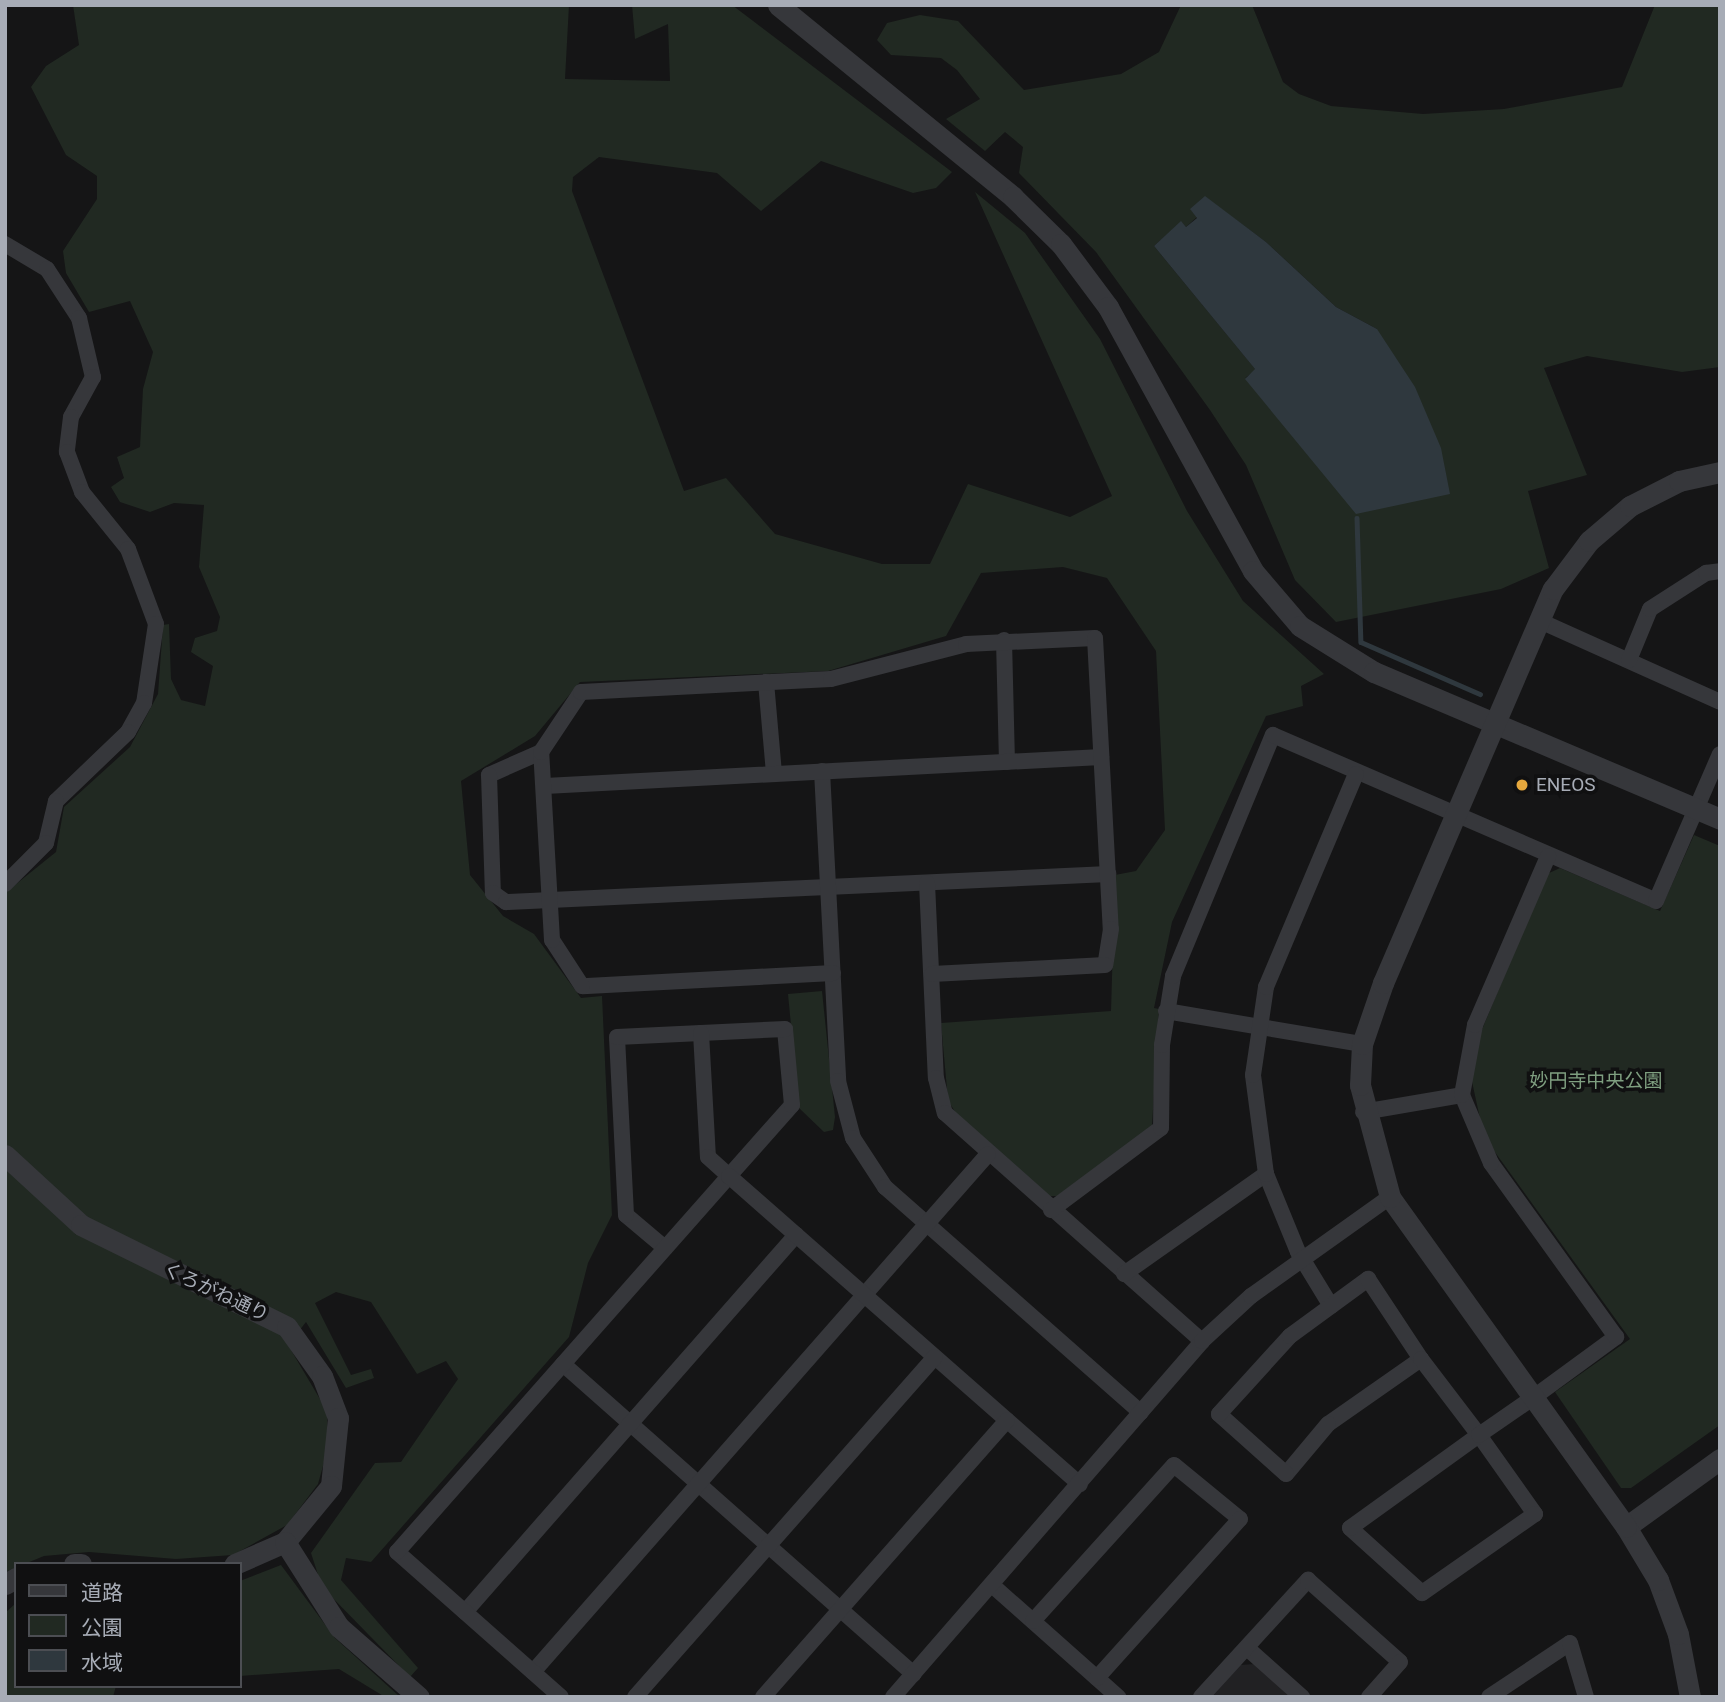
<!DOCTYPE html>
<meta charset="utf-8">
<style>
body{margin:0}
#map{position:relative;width:1725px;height:1702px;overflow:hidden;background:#151516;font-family:Roboto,"Noto Sans JP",sans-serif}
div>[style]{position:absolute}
.built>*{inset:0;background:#212123}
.green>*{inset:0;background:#212922}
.water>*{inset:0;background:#2f383e}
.stream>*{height:4.5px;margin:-2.25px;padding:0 2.25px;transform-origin:2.25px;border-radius:2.25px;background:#2f383e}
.minor>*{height:16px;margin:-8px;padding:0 8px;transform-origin:8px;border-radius:8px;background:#36373b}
.tertiary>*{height:21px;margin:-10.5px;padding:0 10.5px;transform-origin:10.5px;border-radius:10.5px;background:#36373b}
.dots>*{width:19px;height:19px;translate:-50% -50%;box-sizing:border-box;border:4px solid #101011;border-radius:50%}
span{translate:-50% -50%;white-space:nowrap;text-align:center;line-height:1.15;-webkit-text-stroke:7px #101011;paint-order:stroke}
.poi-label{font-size:19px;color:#a7acb6}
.left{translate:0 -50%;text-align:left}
.park-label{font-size:19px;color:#7f9f80}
.street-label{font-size:19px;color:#a7acb6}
.frame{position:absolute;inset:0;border:7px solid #a7acb6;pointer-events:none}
.legend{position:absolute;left:14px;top:1562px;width:228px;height:126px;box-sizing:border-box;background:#101011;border:2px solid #4c4e53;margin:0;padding:9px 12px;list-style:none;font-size:21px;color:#a7acb6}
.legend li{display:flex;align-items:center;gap:14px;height:35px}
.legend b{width:35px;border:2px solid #4c4e53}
</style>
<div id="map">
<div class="built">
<div style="clip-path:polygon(1255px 1664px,1291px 1697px,1212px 1697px,1240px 1665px)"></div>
</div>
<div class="green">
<div style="clip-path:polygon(73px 5px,569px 5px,565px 79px,670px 81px,668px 24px,635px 39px,632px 5px,732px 5px,952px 172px,936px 188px,913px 193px,821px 161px,761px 211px,717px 173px,599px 157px,573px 177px,572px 191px,684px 491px,726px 478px,775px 534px,882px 564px,930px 564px,968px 484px,1070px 517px,1112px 496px,975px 192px,1025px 233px,1100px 339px,1187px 511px,1243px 601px,1324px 674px,1301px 686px,1303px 706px,1266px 716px,1172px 922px,1154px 1008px,1159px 1009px,1152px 1126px,1057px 1196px,1044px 1196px,958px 1117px,948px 1100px,941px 1023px,1111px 1011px,1115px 875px,1136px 871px,1165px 830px,1156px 651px,1107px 578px,1063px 567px,981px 573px,946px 636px,828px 671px,580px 682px,535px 736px,461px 781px,470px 875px,503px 916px,534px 934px,581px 998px,602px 996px,612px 1215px,588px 1263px,569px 1337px,371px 1562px,346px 1558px,341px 1580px,418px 1668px,410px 1677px,322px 1587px,311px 1553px,375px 1463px,401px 1462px,458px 1379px,446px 1361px,417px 1374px,371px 1302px,336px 1292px,315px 1303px,351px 1375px,371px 1369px,374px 1378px,346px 1388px,306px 1322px,288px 1345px,327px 1411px,328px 1448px,318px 1484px,287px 1525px,233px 1555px,176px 1559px,89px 1552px,44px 1556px,5px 1572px,5px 893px,56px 852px,64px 807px,130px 747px,158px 694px,163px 625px,169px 624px,171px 679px,181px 700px,205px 706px,213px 666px,191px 652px,195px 638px,217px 631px,220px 617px,199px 567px,204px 505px,174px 503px,150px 512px,120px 502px,111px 487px,124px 478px,117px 457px,140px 447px,143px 389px,153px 352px,130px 301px,89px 312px,66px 273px,63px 251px,97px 199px,97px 176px,66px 155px,31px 87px,46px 66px,79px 45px)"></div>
<div style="clip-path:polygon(evenodd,1181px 5px,1252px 5px,1283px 82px,1299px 94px,1331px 106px,1423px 114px,1504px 109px,1622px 87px,1655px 5px,1720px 5px,1720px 367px,1682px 372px,1587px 356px,1544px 368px,1587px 475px,1528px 491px,1549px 568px,1501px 589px,1336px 622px,1295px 580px,1246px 465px,1210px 410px,1096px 252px,1019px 173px,1023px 147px,1005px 132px,985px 151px,946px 119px,980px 99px,957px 70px,941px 58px,891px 55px,877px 40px,887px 23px,920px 15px,958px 21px,1024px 90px,1121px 74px,1159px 52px,1181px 5px,1205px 197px,1266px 242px,1336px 307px,1377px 329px,1245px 378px,1256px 370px,1154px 246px,1181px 222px,1186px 227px,1197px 217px,1191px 210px,1205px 197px)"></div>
<div style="clip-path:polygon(1694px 835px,1720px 846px,1720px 1425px,1631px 1488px,1621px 1488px,1555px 1392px,1630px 1339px,1484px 1137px,1471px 1077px,1478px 1039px,1547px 874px,1560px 868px,1660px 911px)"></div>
<div style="clip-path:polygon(822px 991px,835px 1117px,833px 1130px,824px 1132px,799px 1108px,788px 994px)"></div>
<div style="clip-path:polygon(281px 1565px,335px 1638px,400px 1697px,385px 1697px,339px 1669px,240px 1676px,240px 1581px)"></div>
<div style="clip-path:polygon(16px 1603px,16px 1686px,116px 1686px,113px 1697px,5px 1697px,5px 1613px)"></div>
</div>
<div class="water">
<div style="clip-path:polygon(1205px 196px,1266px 242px,1336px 307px,1377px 329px,1415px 387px,1441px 448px,1450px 494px,1356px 514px,1245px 379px,1255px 369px,1154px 246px,1181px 221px,1186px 227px,1197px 218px,1190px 209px)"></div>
</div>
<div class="stream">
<div style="left:1357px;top:518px;width:124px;rotate:88.2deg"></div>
<div style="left:1361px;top:642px;width:130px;rotate:23.6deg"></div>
</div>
<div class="minor">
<div style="left:5px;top:244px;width:49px;rotate:30.8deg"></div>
<div style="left:47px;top:269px;width:59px;rotate:56.9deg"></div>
<div style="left:79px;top:318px;width:61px;rotate:76.7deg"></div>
<div style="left:93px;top:377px;width:46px;rotate:118.8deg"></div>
<div style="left:71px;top:417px;width:35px;rotate:97deg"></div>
<div style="left:67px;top:452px;width:43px;rotate:69.4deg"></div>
<div style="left:82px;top:492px;width:73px;rotate:51.1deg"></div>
<div style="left:128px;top:549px;width:80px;rotate:69.5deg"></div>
<div style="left:156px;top:624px;width:80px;rotate:98.6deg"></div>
<div style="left:144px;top:703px;width:33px;rotate:119deg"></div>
<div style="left:128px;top:732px;width:100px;rotate:136.2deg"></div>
<div style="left:56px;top:801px;width:43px;rotate:103.4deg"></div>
<div style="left:46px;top:843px;width:58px;rotate:135deg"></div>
<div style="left:1540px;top:621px;width:197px;rotate:24.2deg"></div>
<div style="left:1004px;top:640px;width:122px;rotate:88.6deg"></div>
<div style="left:1629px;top:660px;width:55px;rotate:-67.6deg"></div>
<div style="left:1650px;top:609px;width:67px;rotate:-32.7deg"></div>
<div style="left:1706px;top:573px;width:14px;rotate:-8deg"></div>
<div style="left:766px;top:682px;width:92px;rotate:85deg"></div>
<div style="left:541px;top:752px;width:57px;rotate:156.1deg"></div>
<div style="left:489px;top:775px;width:118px;rotate:88.1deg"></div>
<div style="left:493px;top:893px;width:16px;rotate:35deg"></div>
<div style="left:506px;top:902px;width:603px;rotate:-2.66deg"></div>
<div style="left:822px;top:771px;width:310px;rotate:87deg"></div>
<div style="left:838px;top:1081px;width:59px;rotate:75.3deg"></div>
<div style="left:853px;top:1138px;width:59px;rotate:56.9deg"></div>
<div style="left:885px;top:1187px;width:341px;rotate:41.4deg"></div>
<div style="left:545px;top:786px;width:557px;rotate:-2.99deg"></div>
<div style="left:927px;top:883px;width:195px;rotate:87.4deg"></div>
<div style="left:936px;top:1078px;width:36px;rotate:76deg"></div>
<div style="left:945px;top:1113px;width:344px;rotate:41.6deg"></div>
<div style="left:833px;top:973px;width:251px;rotate:177deg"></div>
<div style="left:582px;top:986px;width:55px;rotate:-123.1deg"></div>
<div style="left:552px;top:940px;width:188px;rotate:-93.3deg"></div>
<div style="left:541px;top:752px;width:72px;rotate:-56.3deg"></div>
<div style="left:581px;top:692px;width:250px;rotate:-3deg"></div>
<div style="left:831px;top:679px;width:139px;rotate:-14.5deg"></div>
<div style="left:966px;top:644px;width:129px;rotate:-2.7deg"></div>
<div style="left:1095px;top:638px;width:291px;rotate:86.9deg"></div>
<div style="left:1111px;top:929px;width:36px;rotate:99deg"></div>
<div style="left:1105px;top:965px;width:173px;rotate:177deg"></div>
<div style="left:1166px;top:1011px;width:199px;rotate:9.6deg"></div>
<div style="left:1363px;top:1112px;width:100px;rotate:-9.7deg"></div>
<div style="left:1051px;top:1210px;width:137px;rotate:-36.7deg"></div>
<div style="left:1161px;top:1128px;width:83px;rotate:-89.3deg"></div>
<div style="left:1162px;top:1045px;width:70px;rotate:-80.9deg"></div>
<div style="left:1173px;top:976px;width:261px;rotate:-67.5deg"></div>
<div style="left:1273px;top:735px;width:417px;rotate:23.4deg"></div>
<div style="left:1656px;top:901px;width:160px;rotate:-66.5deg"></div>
<div style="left:665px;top:1248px;width:51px;rotate:-139.8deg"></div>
<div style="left:626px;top:1215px;width:178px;rotate:-92.9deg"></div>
<div style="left:617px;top:1037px;width:84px;rotate:-2.7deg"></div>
<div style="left:1124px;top:1274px;width:174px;rotate:-35.2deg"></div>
<div style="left:1331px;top:1306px;width:63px;rotate:-121.4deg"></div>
<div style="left:1298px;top:1252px;width:84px;rotate:-112.3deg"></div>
<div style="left:1266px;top:1174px;width:100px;rotate:-97.5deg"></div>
<div style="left:1253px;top:1075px;width:89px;rotate:-81.6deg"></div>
<div style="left:1266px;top:987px;width:231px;rotate:-67.1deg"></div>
<div style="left:1421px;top:1359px;width:113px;rotate:145deg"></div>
<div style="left:1328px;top:1424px;width:65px;rotate:130deg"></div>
<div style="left:1286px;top:1474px;width:90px;rotate:-138.2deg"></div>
<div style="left:1219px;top:1414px;width:105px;rotate:-47.7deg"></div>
<div style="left:1290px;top:1336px;width:97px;rotate:-36.2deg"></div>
<div style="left:1368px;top:1279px;width:96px;rotate:56.5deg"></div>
<div style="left:1421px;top:1359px;width:96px;rotate:52.7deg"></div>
<div style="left:1479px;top:1435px;width:97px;rotate:54.7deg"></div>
<div style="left:1535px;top:1514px;width:138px;rotate:145deg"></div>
<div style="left:1422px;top:1593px;width:97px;rotate:-137.9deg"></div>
<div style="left:1350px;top:1528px;width:159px;rotate:-35.8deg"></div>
<div style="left:1479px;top:1435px;width:67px;rotate:-34.6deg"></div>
<div style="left:1534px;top:1397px;width:102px;rotate:-36.2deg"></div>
<div style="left:1616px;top:1337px;width:214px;rotate:-125.7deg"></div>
<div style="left:1491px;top:1163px;width:74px;rotate:-113.1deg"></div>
<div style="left:1462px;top:1095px;width:71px;rotate:-79.5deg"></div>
<div style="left:1475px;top:1025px;width:184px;rotate:-66.6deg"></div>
<div style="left:563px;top:1364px;width:468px;rotate:41.5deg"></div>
<div style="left:992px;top:1585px;width:169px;rotate:41.6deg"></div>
<div style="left:465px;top:1612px;width:502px;rotate:-48.72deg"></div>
<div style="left:1033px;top:1621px;width:210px;rotate:-47.9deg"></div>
<div style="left:1174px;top:1465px;width:85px;rotate:39.3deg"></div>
<div style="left:1240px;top:1519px;width:214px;rotate:132deg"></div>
<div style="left:1247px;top:1648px;width:74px;rotate:41.7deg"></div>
<div style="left:533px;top:1672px;width:689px;rotate:-48.7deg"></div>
<div style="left:561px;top:1697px;width:219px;rotate:-138.5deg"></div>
<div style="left:397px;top:1552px;width:502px;rotate:-48.56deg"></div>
<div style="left:729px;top:1176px;width:95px;rotate:-48.4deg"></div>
<div style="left:792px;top:1105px;width:76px;rotate:-95.3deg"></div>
<div style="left:785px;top:1029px;width:84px;rotate:177.3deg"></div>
<div style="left:701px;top:1033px;width:124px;rotate:86.8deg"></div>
<div style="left:708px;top:1157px;width:28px;rotate:42deg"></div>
<div style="left:729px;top:1176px;width:467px;rotate:41.3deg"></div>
<div style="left:635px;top:1697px;width:453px;rotate:-48.6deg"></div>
<div style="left:763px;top:1697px;width:369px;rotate:-48.6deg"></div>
<div style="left:893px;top:1697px;width:471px;rotate:-49deg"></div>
<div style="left:1202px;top:1341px;width:67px;rotate:-42.6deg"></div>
<div style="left:1251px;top:1296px;width:171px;rotate:-35.5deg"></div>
<div style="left:1201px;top:1697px;width:159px;rotate:-47.6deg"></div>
<div style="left:1308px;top:1580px;width:123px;rotate:41.7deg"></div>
<div style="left:1400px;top:1662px;width:47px;rotate:131.5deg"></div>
<div style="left:1489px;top:1697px;width:97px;rotate:-33.7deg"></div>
<div style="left:1570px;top:1643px;width:56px;rotate:73.5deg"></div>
</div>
<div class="tertiary">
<div style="left:778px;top:5px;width:303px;rotate:39.2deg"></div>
<div style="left:1013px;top:197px;width:67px;rotate:44.4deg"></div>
<div style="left:1061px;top:244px;width:79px;rotate:53.3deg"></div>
<div style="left:1108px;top:307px;width:301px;rotate:61.2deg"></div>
<div style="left:1253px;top:571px;width:72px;rotate:49.5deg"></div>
<div style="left:1300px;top:626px;width:87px;rotate:31.9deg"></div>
<div style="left:1374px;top:672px;width:376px;rotate:23deg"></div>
<div style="left:5px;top:1155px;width:103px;rotate:42.6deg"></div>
<div style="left:81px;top:1225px;width:230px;rotate:26.3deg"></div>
<div style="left:287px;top:1327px;width:60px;rotate:54.5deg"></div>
<div style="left:322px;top:1376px;width:45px;rotate:69.1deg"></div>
<div style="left:338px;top:1418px;width:68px;rotate:95.9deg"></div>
<div style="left:331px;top:1486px;width:72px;rotate:129.4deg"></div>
<div style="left:285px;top:1542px;width:55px;rotate:156.3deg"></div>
<div style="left:1626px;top:1527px;width:116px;rotate:-35.9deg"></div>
<div style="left:285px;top:1542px;width:101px;rotate:57.6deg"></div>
<div style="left:339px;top:1627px;width:106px;rotate:41.2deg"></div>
<div style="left:74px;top:1564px;width:7px"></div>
<div style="left:5px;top:1584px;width:13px;rotate:-29deg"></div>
<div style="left:1690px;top:1697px;width:64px;rotate:-100.8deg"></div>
<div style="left:1678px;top:1634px;width:58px;rotate:-110.3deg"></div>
<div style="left:1658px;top:1580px;width:62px;rotate:-121.1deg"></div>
<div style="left:1626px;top:1527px;width:406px;rotate:-125.6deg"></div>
<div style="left:1390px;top:1197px;width:116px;rotate:-105deg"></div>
<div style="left:1360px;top:1085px;width:41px;rotate:-87.2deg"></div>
<div style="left:1362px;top:1044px;width:65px;rotate:-71deg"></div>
<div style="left:1383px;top:983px;width:429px;rotate:-66.7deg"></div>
<div style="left:1553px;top:589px;width:60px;rotate:-53.1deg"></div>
<div style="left:1589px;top:541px;width:54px;rotate:-40.5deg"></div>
<div style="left:1630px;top:506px;width:55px;rotate:-27deg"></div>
<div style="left:1679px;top:481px;width:42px;rotate:-12.4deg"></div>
</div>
<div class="dots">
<div style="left:1522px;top:785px;background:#e6a83d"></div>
</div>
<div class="poi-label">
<span class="left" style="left:1536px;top:785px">ENEOS</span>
</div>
<div class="park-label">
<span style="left:1596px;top:1081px">妙円寺中央公園</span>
</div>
<div class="street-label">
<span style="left:216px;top:1292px;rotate:25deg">くろがね通り</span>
</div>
<div class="frame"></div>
<ul class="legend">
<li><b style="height:9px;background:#36373b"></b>道路</li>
<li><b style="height:19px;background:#212922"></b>公園</li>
<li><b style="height:19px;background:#2f383e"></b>水域</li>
</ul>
</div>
